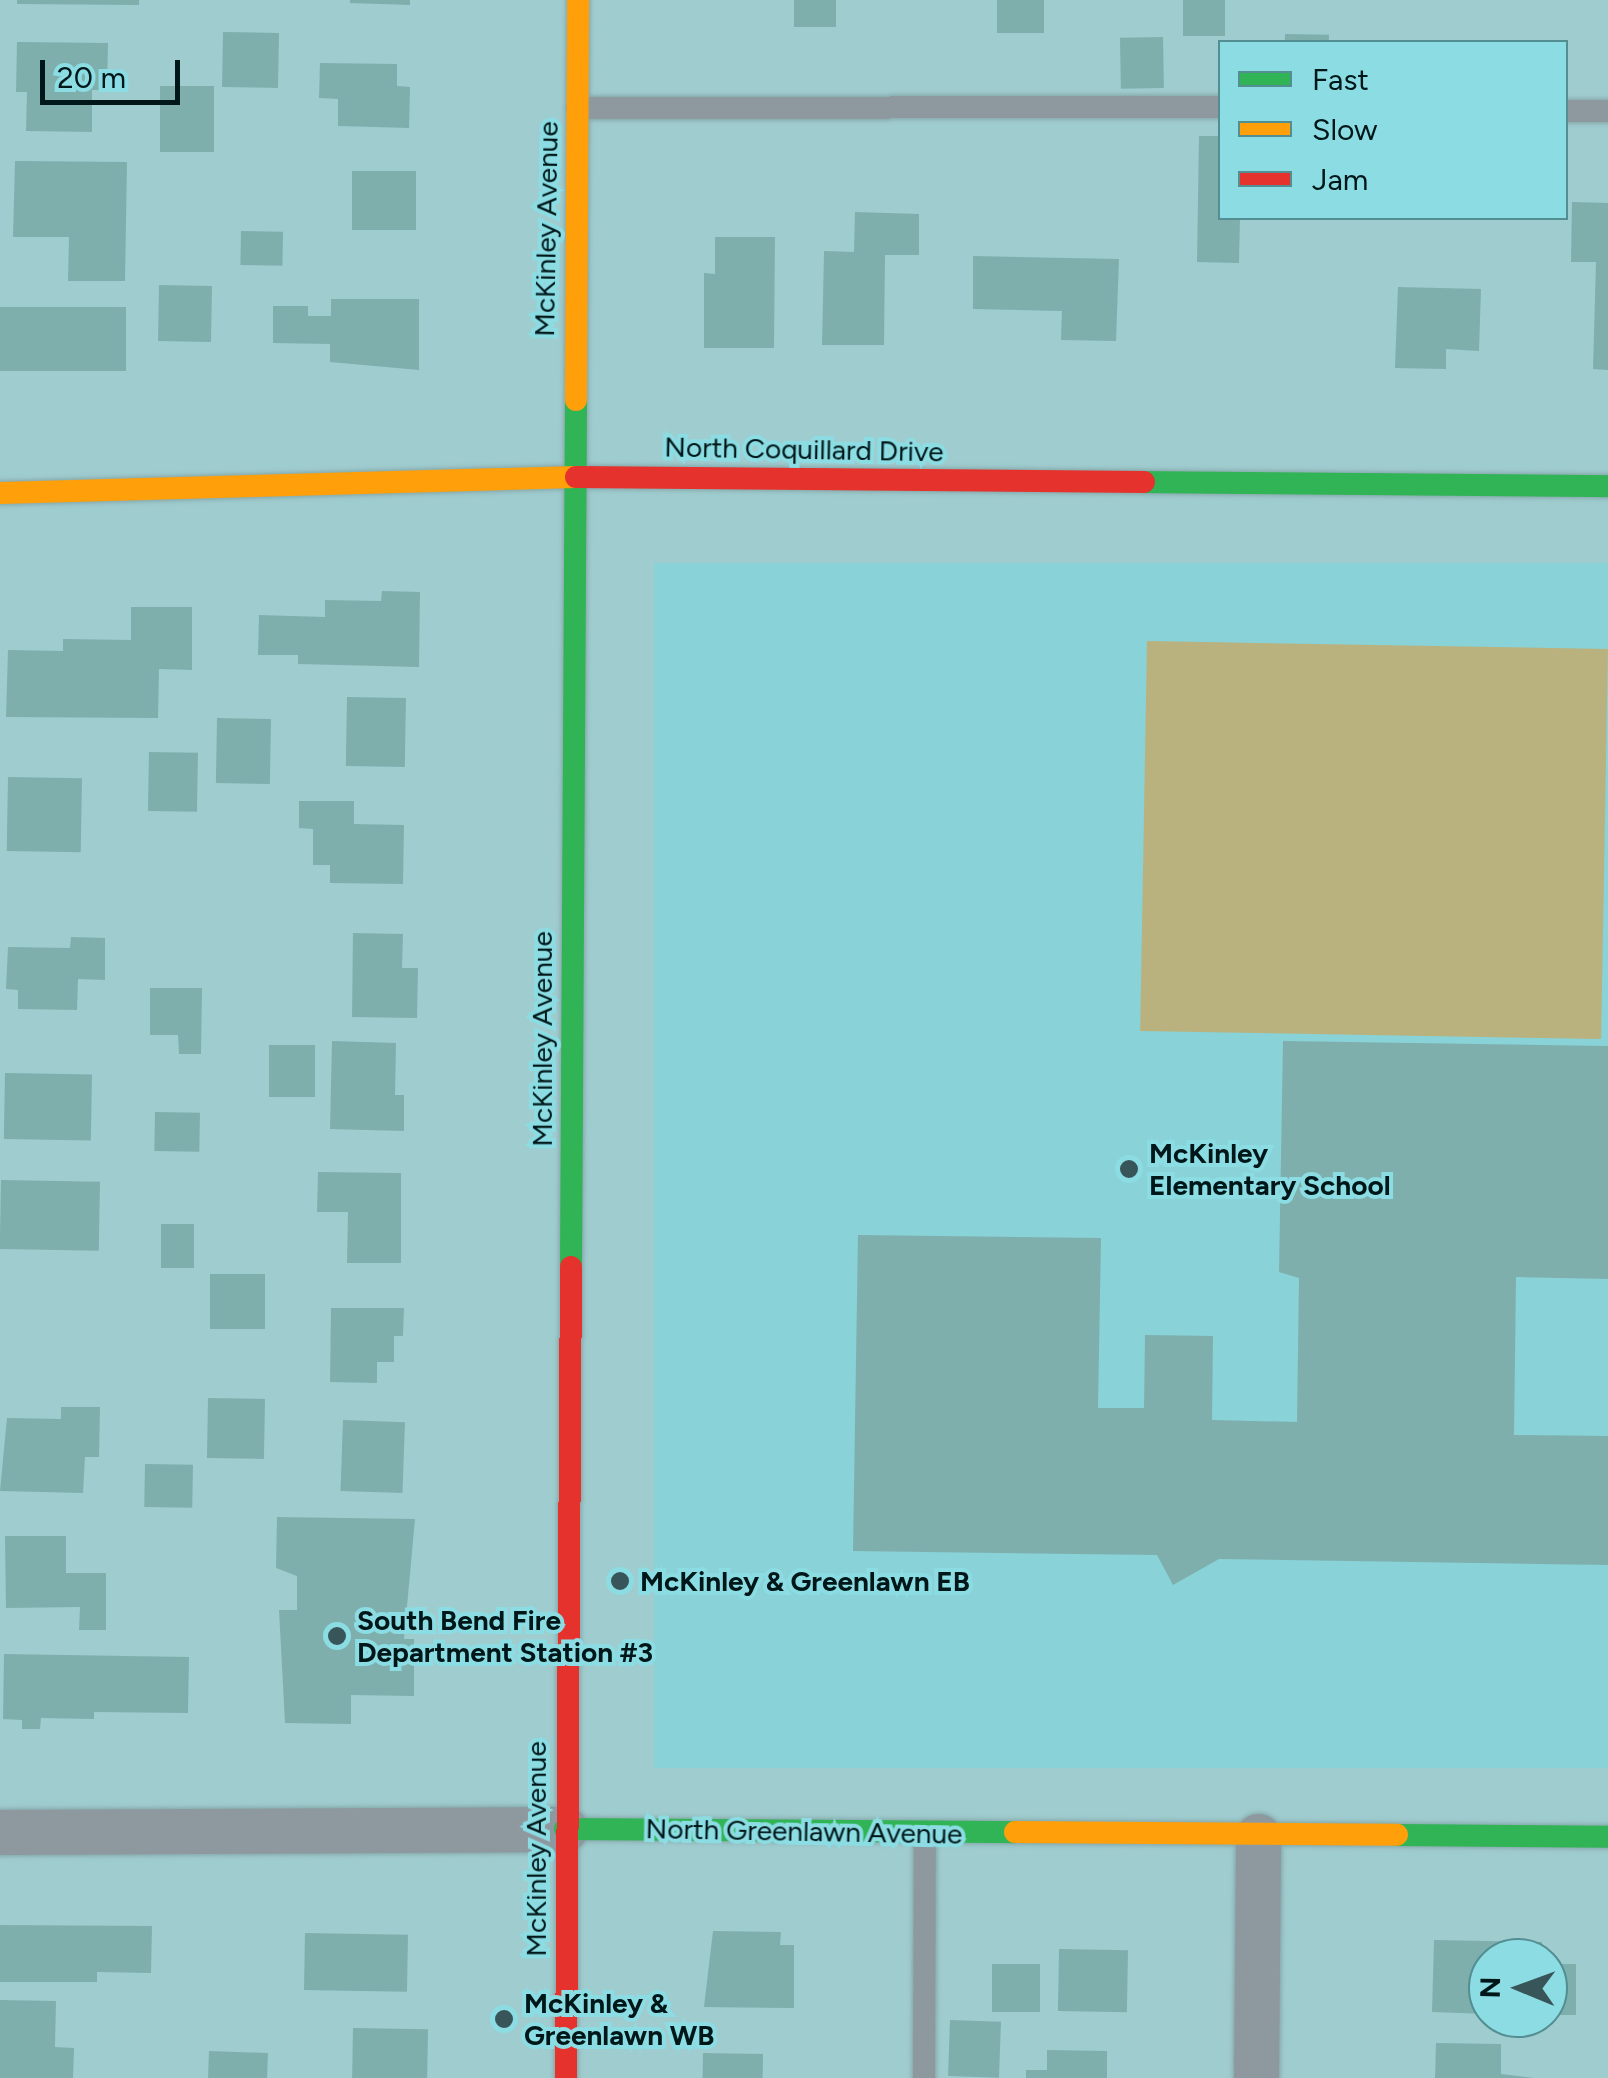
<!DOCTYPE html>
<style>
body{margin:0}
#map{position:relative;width:1608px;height:2078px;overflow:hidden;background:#9fcccf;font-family:Figtree,sans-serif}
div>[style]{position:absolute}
.built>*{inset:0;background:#89d2d7;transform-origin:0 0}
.green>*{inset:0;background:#b9b27e;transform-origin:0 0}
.building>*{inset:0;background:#7eafad;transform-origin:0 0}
.roads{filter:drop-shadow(0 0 2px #86a8aa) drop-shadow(0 0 2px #86a8aa)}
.lane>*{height:22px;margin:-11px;padding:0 11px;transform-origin:11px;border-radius:11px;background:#8d989f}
.street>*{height:45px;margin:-22.5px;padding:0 22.5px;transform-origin:22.5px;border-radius:22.5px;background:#8d989f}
.fast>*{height:22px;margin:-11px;padding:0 11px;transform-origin:11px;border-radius:11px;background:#30b455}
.slow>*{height:22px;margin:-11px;padding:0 11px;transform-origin:11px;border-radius:11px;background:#ff9f0a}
.jam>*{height:22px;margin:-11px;padding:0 11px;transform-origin:11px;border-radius:11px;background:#e5322d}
.dots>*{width:28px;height:28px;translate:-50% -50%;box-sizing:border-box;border:5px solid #8bdde3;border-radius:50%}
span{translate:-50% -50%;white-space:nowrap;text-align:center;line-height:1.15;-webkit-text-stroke:8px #8bdde3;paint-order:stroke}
.street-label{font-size:28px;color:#001719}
.poi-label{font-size:28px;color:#001719;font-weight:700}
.left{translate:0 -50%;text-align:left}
.legend{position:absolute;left:1218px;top:40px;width:350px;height:180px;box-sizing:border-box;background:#8bdde3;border:2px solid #538e92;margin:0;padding:12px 18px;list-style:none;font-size:30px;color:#001719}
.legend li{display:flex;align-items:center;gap:20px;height:50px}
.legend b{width:50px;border:2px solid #538e92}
.north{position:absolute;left:1468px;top:1938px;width:100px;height:100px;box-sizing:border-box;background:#8bdde3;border:2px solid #538e92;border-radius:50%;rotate:271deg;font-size:28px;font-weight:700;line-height:40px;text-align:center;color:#001719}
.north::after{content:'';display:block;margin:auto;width:35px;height:45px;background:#385659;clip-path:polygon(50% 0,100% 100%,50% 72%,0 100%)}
.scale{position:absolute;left:40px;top:60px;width:140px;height:45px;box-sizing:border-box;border:5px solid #001719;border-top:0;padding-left:12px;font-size:30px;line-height:35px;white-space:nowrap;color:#001719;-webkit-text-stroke:8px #8bdde3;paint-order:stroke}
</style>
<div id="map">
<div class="built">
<div style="left:654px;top:563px;width:954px;height:1205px"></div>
</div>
<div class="green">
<div style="left:1147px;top:641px;width:461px;height:390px;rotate:1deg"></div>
</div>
<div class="building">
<div style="clip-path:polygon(17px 0,139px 0,139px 5px,17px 4px)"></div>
<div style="clip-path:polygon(350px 0,410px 0,410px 5px,350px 3px)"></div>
<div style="left:794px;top:0;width:42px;height:27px"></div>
<div style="left:997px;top:0;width:47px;height:33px"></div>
<div style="left:1183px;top:0;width:42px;height:36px"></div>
<div style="left:223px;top:32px;width:56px;height:55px;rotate:1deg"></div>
<div style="left:1285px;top:34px;width:44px;height:8px;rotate:1deg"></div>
<div style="left:1163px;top:37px;width:51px;height:43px;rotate:89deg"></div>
<div style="clip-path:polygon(17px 42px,108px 43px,107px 90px,92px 90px,92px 132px,26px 131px,27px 92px,16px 92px)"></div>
<div style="clip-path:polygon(320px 63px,397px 64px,397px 86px,410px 87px,409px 128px,338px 126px,338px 99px,319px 98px)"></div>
<div style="left:160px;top:86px;width:54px;height:66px"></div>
<div style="clip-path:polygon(1199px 136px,1220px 136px,1220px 218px,1240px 218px,1239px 263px,1197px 262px)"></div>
<div style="clip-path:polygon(15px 161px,127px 162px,125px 281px,68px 281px,69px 237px,13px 237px)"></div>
<div style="left:352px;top:171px;width:64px;height:59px"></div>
<div style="clip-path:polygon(1572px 202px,1608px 203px,1608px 370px,1593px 369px,1596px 262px,1571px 262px)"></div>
<div style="clip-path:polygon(855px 212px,919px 214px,919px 255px,885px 255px,884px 345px,822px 345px,824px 251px,854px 252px)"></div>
<div style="left:241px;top:231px;width:42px;height:34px;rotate:1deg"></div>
<div style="clip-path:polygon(715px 237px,775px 237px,774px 348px,704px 348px,704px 273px,715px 274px)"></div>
<div style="clip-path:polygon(973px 256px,1119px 259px,1116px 341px,1061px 340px,1062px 311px,973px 309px)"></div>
<div style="left:159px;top:285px;width:53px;height:56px;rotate:1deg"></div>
<div style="clip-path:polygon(1398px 287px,1481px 289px,1479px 351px,1446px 349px,1446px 369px,1395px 368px)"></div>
<div style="clip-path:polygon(331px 299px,419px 299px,419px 370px,330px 362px,330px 344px,273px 343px,273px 306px,308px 306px,308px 316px,331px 316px)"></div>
<div style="left:0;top:307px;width:126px;height:64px"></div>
<div style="clip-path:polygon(382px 591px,420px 592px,419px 667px,298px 664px,298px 655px,258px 655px,259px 615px,325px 617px,325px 600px,381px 601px)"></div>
<div style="clip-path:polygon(131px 607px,192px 607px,192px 670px,159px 669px,158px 718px,6px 717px,8px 650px,63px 651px,63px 639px,131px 640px)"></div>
<div style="left:347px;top:697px;width:59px;height:69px;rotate:1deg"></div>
<div style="left:217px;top:718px;width:54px;height:65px;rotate:1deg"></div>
<div style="left:149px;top:752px;width:49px;height:59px;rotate:1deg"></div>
<div style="left:8px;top:777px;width:74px;height:74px;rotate:1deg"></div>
<div style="clip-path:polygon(299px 801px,354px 801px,354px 824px,404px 825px,403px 884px,330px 883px,330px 865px,313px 865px,313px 829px,299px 828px)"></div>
<div style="clip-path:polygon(353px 933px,403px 934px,402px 968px,418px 968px,417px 1018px,352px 1017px)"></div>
<div style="clip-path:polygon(71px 937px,105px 938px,105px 980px,78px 979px,77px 1010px,18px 1009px,18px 990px,6px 989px,8px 947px,70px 948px)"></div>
<div style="clip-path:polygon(150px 988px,202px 988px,201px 1054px,179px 1054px,178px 1035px,150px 1035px)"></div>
<div style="clip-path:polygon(332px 1041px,396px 1043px,395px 1095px,404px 1095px,404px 1131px,330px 1129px)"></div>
<div style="clip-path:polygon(1283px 1041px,1608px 1046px,1608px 1279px,1516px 1277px,1514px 1435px,1608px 1436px,1608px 1565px,1219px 1559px,1173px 1585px,1157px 1555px,853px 1551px,858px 1235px,1101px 1238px,1098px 1408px,1144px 1408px,1145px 1335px,1213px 1336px,1212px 1420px,1297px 1422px,1299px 1278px,1279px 1272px)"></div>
<div style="left:315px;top:1045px;width:52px;height:46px;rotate:90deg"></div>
<div style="left:5px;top:1073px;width:87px;height:66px;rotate:1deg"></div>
<div style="left:155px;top:1112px;width:45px;height:39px;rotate:1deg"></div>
<div style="clip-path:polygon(318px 1172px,401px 1173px,401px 1263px,347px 1263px,348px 1212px,317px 1212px)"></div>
<div style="left:1px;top:1180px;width:99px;height:69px;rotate:1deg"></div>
<div style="left:161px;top:1224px;width:33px;height:44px"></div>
<div style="left:210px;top:1274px;width:55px;height:55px"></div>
<div style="clip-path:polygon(331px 1308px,404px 1308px,403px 1336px,394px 1336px,394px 1362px,377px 1362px,377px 1383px,330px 1382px)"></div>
<div style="left:208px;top:1398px;width:57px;height:60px;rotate:1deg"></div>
<div style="clip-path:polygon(61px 1407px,100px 1407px,99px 1457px,85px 1457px,83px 1493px,0 1491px,7px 1418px,61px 1419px)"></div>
<div style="left:343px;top:1420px;width:62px;height:71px;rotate:2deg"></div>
<div style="left:145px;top:1464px;width:48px;height:43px;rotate:1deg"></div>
<div style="clip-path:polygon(277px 1517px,415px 1519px,404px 1639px,414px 1639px,414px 1696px,351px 1695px,351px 1724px,285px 1723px,279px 1610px,297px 1610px,297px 1576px,276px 1568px)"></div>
<div style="clip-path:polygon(5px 1536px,66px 1536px,66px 1573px,106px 1573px,106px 1630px,79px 1630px,80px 1607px,6px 1608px)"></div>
<div style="clip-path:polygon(4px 1654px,189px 1657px,188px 1713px,94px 1712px,94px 1719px,41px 1718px,40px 1729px,22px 1729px,22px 1720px,3px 1719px)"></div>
<div style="clip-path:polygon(0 1925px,152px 1926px,151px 1973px,97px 1972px,97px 1982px,0 1982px)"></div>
<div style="clip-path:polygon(713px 1931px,781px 1932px,780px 1945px,794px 1945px,794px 2008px,704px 2007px)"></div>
<div style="left:305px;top:1933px;width:103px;height:57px;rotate:1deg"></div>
<div style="clip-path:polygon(1434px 1940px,1542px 1942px,1542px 1958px,1488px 1958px,1488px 2014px,1432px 2012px)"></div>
<div style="left:1059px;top:1949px;width:69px;height:62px;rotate:1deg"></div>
<div style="left:992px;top:1964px;width:48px;height:48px"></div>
<div style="left:1548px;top:1964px;width:28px;height:51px"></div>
<div style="clip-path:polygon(0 2000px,56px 2001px,55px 2047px,74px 2048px,73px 2078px,0 2078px)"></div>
<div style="left:950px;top:2020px;width:51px;height:56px;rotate:2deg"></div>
<div style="left:353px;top:2028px;width:75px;height:50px;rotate:1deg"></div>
<div style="clip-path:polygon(1436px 2043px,1501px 2044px,1501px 2074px,1534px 2078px,1435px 2078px)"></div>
<div style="clip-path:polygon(1047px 2050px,1107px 2051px,1107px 2078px,1026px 2078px,1026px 2070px,1047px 2070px)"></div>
<div style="left:209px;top:2051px;width:59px;height:27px;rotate:2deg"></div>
<div style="left:703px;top:2053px;width:60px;height:25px;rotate:1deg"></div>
</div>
<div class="roads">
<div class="lane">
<div style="left:577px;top:108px;width:643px;rotate:-0.09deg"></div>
<div style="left:1566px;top:111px;width:42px"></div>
<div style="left:924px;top:2078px;width:246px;rotate:-89.8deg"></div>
</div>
<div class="street">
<div style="left:0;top:1832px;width:565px;rotate:-0.3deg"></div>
<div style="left:1256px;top:2078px;width:242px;rotate:-89.5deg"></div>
</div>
<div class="fast">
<div style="left:1144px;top:482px;width:464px;rotate:0.5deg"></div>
<div style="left:571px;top:1267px;width:867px;rotate:-89.67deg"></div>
<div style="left:565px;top:1829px;width:450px;rotate:0.4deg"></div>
<div style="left:1397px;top:1835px;width:211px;rotate:0.5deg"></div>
</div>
<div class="slow">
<div style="left:576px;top:400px;width:400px;rotate:-89.7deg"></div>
<div style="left:0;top:493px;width:576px;rotate:-1.59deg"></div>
<div style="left:1015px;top:1832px;width:382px;rotate:0.4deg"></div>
</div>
<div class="jam">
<div style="left:576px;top:477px;width:568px;rotate:0.5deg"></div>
<div style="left:566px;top:2078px;width:811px;rotate:-89.65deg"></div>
</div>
</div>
<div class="dots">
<div style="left:1129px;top:1169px;background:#385659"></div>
<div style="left:620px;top:1581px;background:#385659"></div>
<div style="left:337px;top:1636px;background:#385659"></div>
<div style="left:504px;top:2019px;background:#385659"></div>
</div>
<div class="street-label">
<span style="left:546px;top:229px;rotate:-89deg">McKinley Avenue</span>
<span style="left:804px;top:449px;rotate:1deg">North Coquillard Drive</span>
<span style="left:542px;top:1039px;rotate:-90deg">McKinley Avenue</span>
<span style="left:804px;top:1831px;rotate:1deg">North Greenlawn Avenue</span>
<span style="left:536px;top:1849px;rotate:-90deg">McKinley Avenue</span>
</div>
<div class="poi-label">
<span class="left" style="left:1149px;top:1169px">McKinley<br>Elementary School</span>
<span class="left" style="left:640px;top:1581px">McKinley &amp; Greenlawn EB</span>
<span class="left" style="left:357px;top:1636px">South Bend Fire<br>Department Station #3</span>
<span class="left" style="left:524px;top:2019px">McKinley &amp;<br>Greenlawn WB</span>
</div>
<ul class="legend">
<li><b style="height:12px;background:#30b455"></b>Fast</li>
<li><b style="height:12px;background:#ff9f0a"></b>Slow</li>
<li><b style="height:12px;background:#e5322d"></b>Jam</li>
</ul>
<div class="north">N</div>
<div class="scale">20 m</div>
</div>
